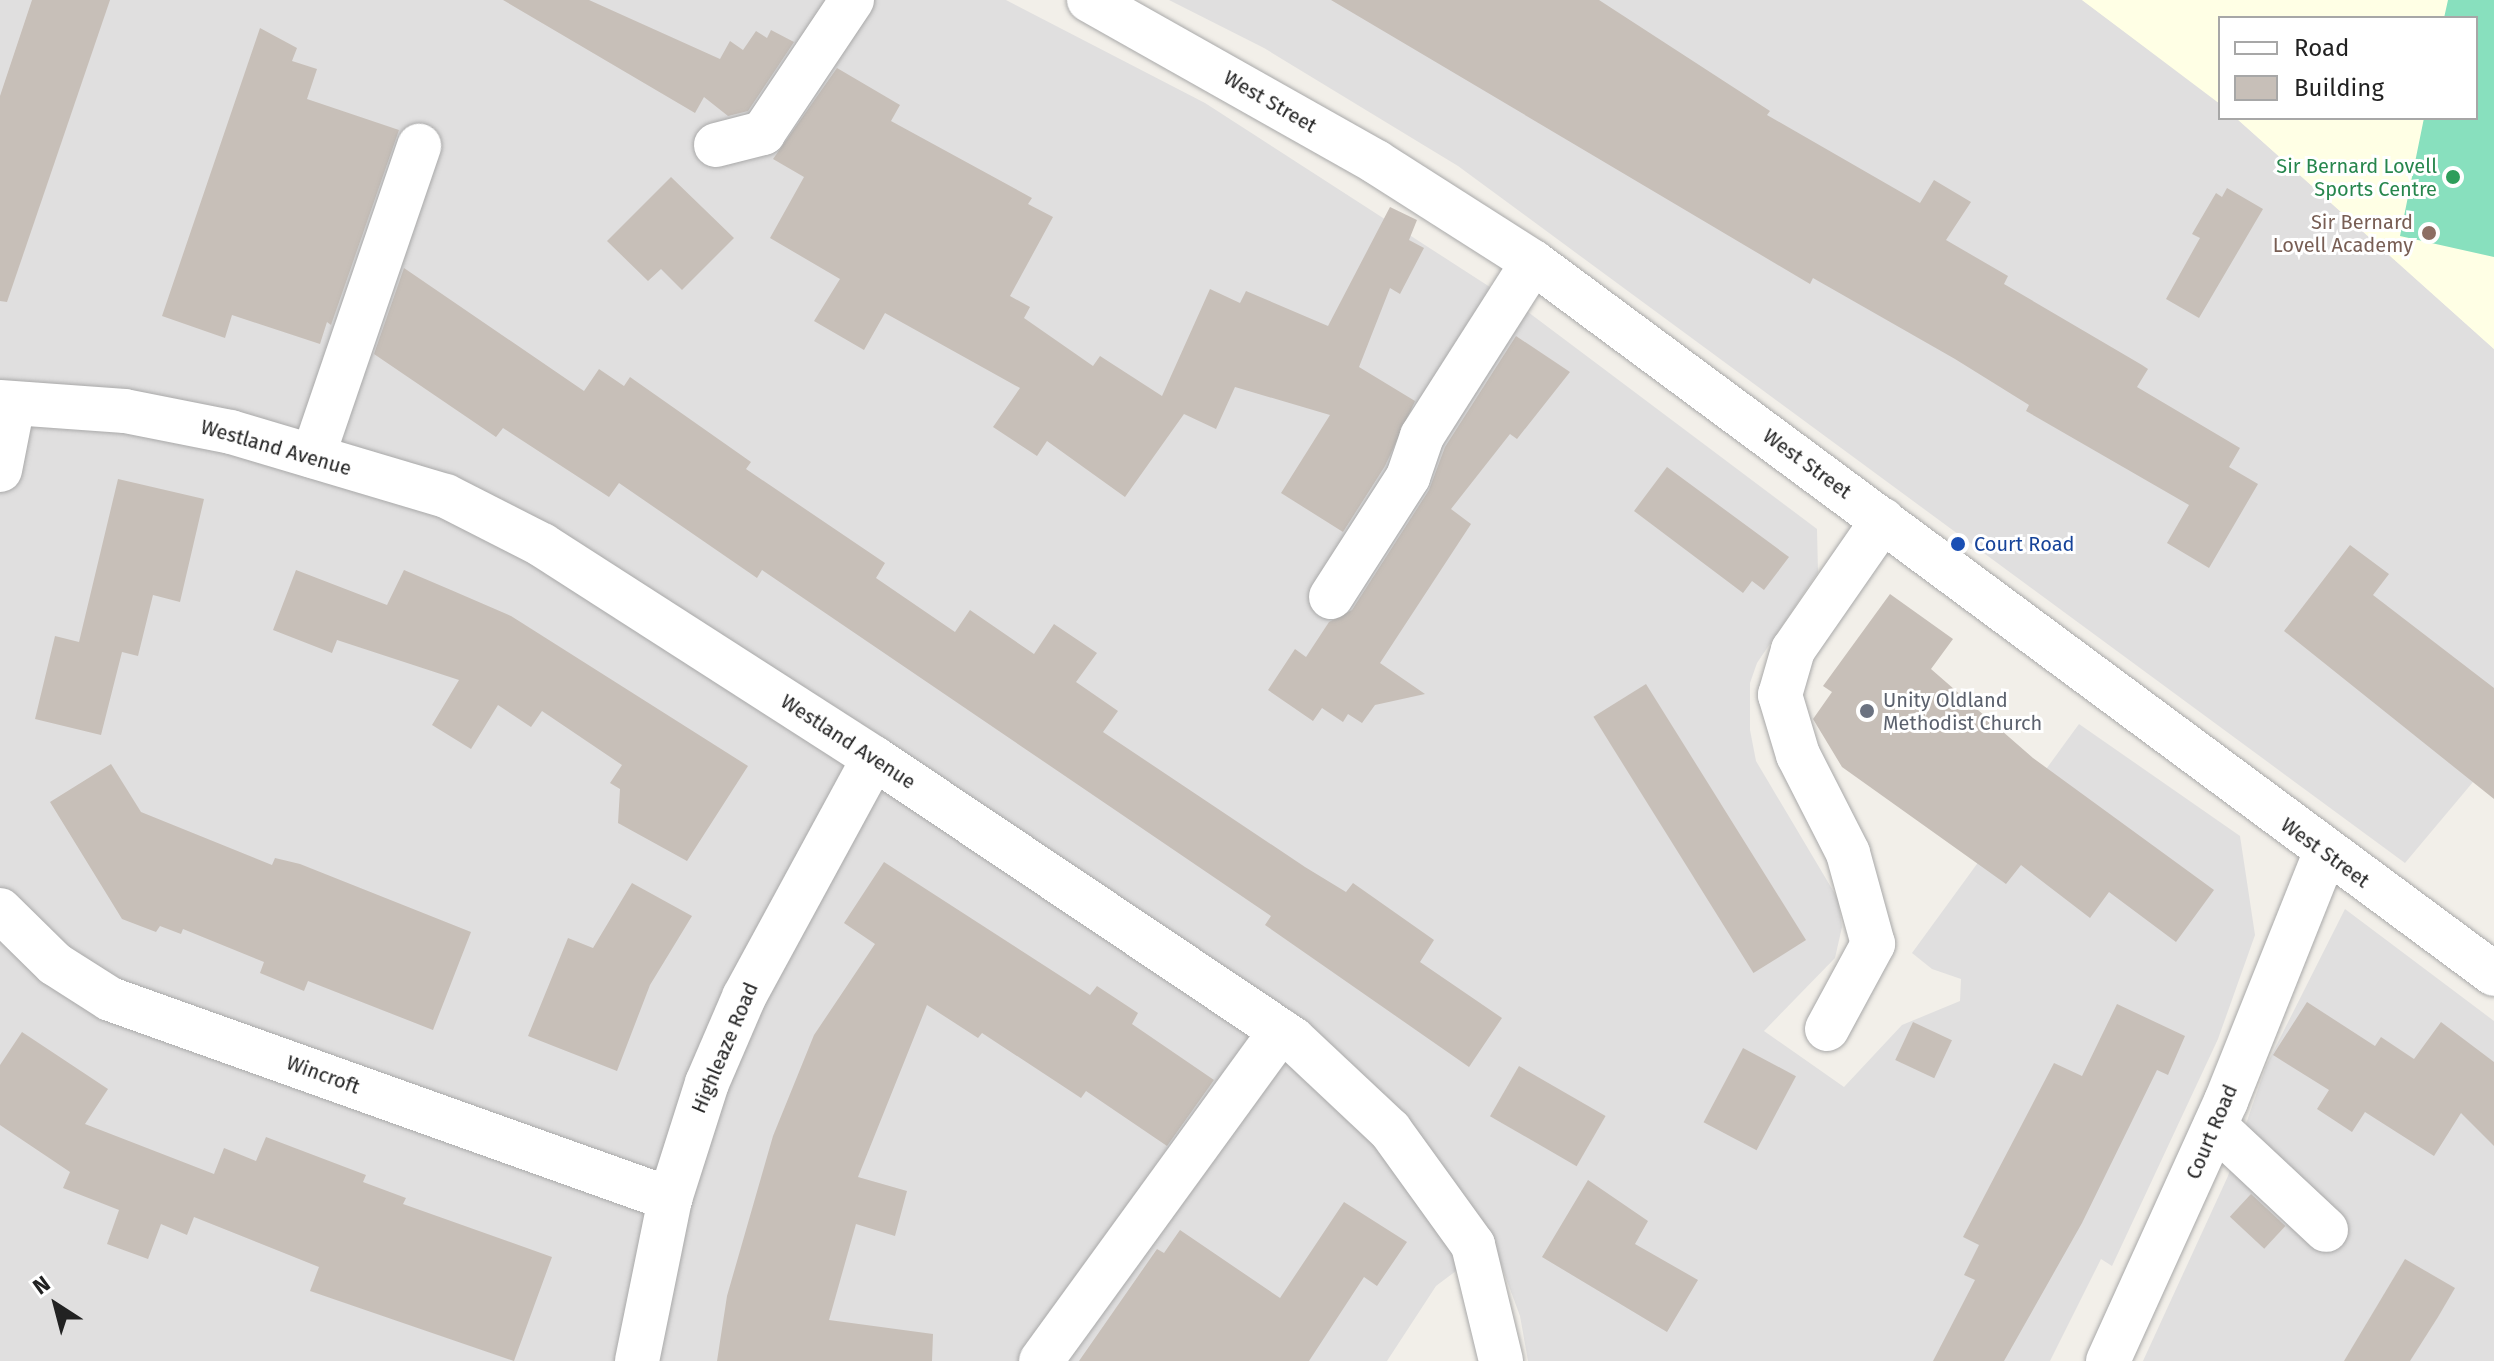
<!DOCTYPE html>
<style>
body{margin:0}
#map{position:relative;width:2494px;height:1361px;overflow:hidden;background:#f2efe9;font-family:"Fira Sans",sans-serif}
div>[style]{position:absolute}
.residential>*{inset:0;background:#e0dfdf}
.education>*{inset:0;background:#ffffe5}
.pitch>*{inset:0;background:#88e0be}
.building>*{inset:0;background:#c7bfb8;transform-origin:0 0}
.roads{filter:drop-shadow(0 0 2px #a9a9a9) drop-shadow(0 0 2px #a9a9a9)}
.minor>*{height:44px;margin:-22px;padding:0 22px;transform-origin:22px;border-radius:22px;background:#fff}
.dots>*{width:22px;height:22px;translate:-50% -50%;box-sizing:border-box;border:4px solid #fff;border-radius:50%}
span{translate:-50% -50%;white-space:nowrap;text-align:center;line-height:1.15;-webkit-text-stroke:6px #fff;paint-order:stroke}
.street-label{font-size:20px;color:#222}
.leisure-label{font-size:20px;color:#27864d}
.right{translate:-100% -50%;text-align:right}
.education-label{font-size:20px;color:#785e54}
.transit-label{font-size:20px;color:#164399}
.left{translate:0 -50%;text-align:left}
.worship-label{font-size:20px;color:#5b616d}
.legend{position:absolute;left:2218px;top:16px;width:260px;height:104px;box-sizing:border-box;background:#fff;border:2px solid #a7a7a7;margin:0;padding:10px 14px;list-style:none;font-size:24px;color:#222}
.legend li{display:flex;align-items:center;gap:16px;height:40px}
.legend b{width:40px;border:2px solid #a7a7a7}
.north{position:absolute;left:16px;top:1265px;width:80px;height:80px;-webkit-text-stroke:6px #fff;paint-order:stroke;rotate:324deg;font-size:22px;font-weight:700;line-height:32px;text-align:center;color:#222}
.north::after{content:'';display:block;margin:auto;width:28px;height:36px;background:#222;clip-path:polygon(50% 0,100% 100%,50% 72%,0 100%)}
</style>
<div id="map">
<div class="residential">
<div style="clip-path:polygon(0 0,1006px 0,1205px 103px,1524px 309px,1817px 529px,1818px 572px,1757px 663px,1750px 683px,1750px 730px,1756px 761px,1838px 899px,1842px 927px,1835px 958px,1764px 1031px,1844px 1087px,1902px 1025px,1960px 1001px,1961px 979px,1932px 969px,1912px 953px,2079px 724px,2240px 836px,2255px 935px,2218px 1039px,2112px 1266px,2101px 1259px,2050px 1361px,1528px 1361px,1520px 1316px,1493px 1243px,1436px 1286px,1387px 1361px,0 1361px)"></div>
<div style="clip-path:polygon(1169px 0,2082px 0,2210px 95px,2220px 104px,2220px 118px,2236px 118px,2494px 349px,2494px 757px,2405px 863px,1458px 166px,1264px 48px)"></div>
<div style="clip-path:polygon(2345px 909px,2494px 1021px,2494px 1361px,2143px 1361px,2228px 1176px,2266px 1066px)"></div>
</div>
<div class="education">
<div style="clip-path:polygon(2082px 0,2494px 0,2494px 349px,2236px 118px,2476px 118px,2476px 18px,2220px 18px,2220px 104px)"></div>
</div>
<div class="pitch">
<div style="clip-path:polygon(2448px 0,2494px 0,2494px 257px,2400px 236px,2424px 118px,2476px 118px,2476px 18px,2444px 18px)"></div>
</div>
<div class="building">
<div style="clip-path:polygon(32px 0,110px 0,7px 302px,0 301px,0 96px)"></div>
<div style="clip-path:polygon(503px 0,589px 0,720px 59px,730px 41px,743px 50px,756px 31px,767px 38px,771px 30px,794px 42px,748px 111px,728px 116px,704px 97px,695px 113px)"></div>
<div style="clip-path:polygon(1331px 0,1599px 0,1770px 111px,1767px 115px,1920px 203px,1934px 180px,1971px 202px,1946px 240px,2008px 276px,2004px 284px,2142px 365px,2148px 369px,2137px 387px,2240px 448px,2229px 467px,2258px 484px,2209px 568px,2167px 543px,2189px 505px,2026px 411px,2029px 405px,1955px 359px,1813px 278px,1810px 284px)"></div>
<div style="clip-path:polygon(260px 28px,297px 48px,292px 61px,317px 69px,307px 99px,399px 130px,331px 325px,327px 322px,320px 344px,232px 315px,225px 338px,162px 316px)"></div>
<div style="clip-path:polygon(837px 68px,900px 105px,891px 121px,1032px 198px,1028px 204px,1053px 217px,1010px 296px,1030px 307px,1024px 318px,1093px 366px,1100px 356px,1162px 396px,1210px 289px,1240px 303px,1246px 291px,1328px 326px,1390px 207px,1417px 220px,1409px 240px,1424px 248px,1400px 294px,1390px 288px,1359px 367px,1415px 401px,1385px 466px,1343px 532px,1281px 493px,1330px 415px,1235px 387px,1216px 429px,1184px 414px,1125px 497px,1047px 441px,1037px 456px,993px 427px,1020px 388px,885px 313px,864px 350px,814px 321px,840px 279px,770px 238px,804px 177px,773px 159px)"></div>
<div style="clip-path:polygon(671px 177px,734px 238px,682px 290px,661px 269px,648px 281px,607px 241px)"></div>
<div style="clip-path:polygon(2227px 188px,2263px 209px,2199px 318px,2166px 299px,2200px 238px,2192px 234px,2216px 193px,2222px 197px)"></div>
<div style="clip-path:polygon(404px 268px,584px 391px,599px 369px,624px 386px,630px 377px,751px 462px,746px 469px,885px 563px,876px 578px,955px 632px,970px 610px,1034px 654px,1054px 624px,1097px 653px,1076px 682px,1118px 711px,1103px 732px,1305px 867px,1346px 892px,1353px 883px,1434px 940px,1420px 962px,1502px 1018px,1469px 1067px,1265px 925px,1271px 916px,762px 570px,757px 578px,619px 483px,609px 497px,503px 428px,496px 437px,374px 354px)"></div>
<div style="clip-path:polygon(1516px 336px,1570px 372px,1517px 439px,1510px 434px,1451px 509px,1471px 524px,1380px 663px,1425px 694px,1375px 705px,1362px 723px,1348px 714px,1343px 722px,1322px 708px,1313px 721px,1268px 690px,1295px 649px,1306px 657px,1329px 622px,1352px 610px,1429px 490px,1445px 447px)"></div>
<div style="clip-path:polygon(1667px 467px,1789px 557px,1764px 590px,1752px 581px,1743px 593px,1634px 511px)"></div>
<div style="clip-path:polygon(118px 479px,204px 499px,180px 602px,153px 595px,138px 656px,122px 652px,101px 735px,35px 719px,55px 636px,79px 642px)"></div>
<div style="clip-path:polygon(2350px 545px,2389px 574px,2373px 595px,2494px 688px,2494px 799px,2284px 631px)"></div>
<div style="clip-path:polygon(296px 570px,387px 605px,404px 570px,451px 590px,511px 616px,748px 766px,687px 861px,618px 823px,620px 789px,610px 783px,622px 765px,542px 711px,531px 727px,498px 705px,471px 749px,432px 725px,459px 680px,337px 640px,332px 653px,273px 630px)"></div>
<div style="clip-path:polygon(1890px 594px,1953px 639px,1931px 669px,2033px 758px,2214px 890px,2176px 942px,2109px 892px,2090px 918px,2021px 865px,2006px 884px,1842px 767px,1813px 719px,1832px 692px,1823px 686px)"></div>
<div style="left:1646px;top:684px;width:302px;height:62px;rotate:58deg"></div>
<div style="clip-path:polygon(111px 764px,141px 812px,272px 865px,275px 858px,300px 864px,471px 932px,433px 1030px,308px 981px,304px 991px,260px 973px,264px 962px,183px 929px,181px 934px,160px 926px,156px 932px,122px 919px,50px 802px)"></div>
<div style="clip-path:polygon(884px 862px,1090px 995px,1097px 986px,1138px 1013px,1132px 1024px,1214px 1080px,1167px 1146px,1086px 1091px,1081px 1098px,982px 1033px,978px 1038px,927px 1005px,858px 1177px,907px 1191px,895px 1236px,856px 1224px,829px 1320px,933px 1334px,932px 1361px,717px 1361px,727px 1296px,773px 1136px,814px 1035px,875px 944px,844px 923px)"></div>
<div style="clip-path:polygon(632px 883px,692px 916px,650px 985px,617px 1071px,528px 1036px,568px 938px,593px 948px)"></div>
<div style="clip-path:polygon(2307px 1002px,2375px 1046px,2381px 1037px,2414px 1059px,2441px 1022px,2494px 1062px,2494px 1146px,2461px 1113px,2434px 1156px,2365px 1112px,2352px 1132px,2317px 1109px,2329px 1090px,2273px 1055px)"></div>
<div style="clip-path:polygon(2117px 1004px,2185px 1036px,2168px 1075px,2157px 1070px,2082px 1223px,2004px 1361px,1933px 1361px,1975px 1280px,1964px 1275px,1979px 1245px,1963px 1237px,2054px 1063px,2082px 1076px)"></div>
<div style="left:1913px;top:1022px;width:43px;height:42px;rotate:25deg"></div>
<div style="clip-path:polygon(22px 1032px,108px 1089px,85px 1124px,214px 1174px,224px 1148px,256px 1161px,266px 1137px,366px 1175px,363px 1182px,406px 1198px,403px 1204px,552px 1257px,514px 1361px,310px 1291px,319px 1267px,194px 1217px,187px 1235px,161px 1224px,148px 1259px,107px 1244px,119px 1210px,63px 1188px,70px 1172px,0 1125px,0 1065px)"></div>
<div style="left:1743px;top:1048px;width:60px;height:84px;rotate:28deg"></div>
<div style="left:1519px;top:1066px;width:100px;height:58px;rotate:30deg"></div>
<div style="clip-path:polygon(1588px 1180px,1648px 1221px,1635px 1244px,1698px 1280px,1667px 1332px,1542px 1257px)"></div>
<div style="left:2251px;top:1194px;width:47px;height:31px;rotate:43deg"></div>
<div style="clip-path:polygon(1344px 1202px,1407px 1242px,1377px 1286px,1364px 1277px,1309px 1361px,1079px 1361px,1157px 1249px,1164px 1253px,1180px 1230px,1280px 1298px)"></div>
<div style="clip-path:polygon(2405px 1259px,2455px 1288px,2438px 1317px,2410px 1361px,2344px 1361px)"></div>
</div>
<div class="roads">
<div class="minor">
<div style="left:1089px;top:0;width:330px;rotate:29.4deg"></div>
<div style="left:1376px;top:162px;width:186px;rotate:32.5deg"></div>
<div style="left:1533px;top:262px;width:1196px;rotate:36.53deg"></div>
<div style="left:716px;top:145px;width:49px;rotate:-14.3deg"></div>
<div style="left:763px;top:133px;width:160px;rotate:-56.2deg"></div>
<div style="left:0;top:402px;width:125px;rotate:4.1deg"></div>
<div style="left:125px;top:411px;width:108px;rotate:11.2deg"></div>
<div style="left:231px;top:432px;width:224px;rotate:16.6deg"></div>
<div style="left:446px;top:496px;width:108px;rotate:27deg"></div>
<div style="left:542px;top:545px;width:394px;rotate:32.7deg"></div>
<div style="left:874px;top:758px;width:505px;rotate:33.85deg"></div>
<div style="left:1293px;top:1039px;width:133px;rotate:43.2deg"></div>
<div style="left:1390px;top:1130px;width:142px;rotate:54.2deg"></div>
<div style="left:1473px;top:1245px;width:119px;rotate:76.4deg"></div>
<div style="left:313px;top:456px;width:328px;rotate:-71.1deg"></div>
<div style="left:0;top:470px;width:67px;rotate:-78.9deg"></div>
<div style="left:1331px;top:597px;width:143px;rotate:-57.3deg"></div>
<div style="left:1408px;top:477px;width:43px;rotate:-71.1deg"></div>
<div style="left:1422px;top:436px;width:206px;rotate:-57.5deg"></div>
<div style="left:0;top:910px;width:77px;rotate:44.5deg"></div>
<div style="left:55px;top:964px;width:65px;rotate:32.5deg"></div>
<div style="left:110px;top:999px;width:595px;rotate:19.65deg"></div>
<div style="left:1827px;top:1029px;width:97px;rotate:-61.6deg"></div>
<div style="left:1873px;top:944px;width:94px;rotate:-105.4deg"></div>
<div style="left:1848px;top:853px;width:110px;rotate:-117deg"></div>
<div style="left:1798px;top:755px;width:63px;rotate:-106.7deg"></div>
<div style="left:1780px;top:695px;width:47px;rotate:-73.9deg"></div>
<div style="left:1793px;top:650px;width:158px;rotate:-55.3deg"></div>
<div style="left:2215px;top:1126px;width:152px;rotate:43.1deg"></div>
<div style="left:637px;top:1361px;width:165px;rotate:-78.5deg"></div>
<div style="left:670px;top:1199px;width:122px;rotate:-72.3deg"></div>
<div style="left:707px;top:1083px;width:94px;rotate:-66.7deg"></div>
<div style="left:744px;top:997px;width:272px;rotate:-61.5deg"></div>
<div style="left:1041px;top:1361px;width:408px;rotate:-54deg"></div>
<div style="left:2108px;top:1361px;width:286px;rotate:-65.6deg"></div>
<div style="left:2226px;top:1101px;width:266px;rotate:-68.2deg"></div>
</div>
</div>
<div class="dots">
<div style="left:2453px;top:177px;background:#2e9e5b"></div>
<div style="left:2429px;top:233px;background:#8d6e63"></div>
<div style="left:1958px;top:544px;background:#1a4fb4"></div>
<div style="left:1867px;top:711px;background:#6b7280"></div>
</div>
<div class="street-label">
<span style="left:1270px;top:102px;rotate:30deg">West Street</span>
<span style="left:276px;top:448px;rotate:16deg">Westland Avenue</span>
<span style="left:1807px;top:464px;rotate:36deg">West Street</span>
<span style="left:848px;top:742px;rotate:33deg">Westland Avenue</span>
<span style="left:2325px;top:853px;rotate:36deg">West Street</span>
<span style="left:725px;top:1048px;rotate:-67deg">Highleaze Road</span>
<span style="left:323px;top:1075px;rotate:20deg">Wincroft</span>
<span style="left:2212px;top:1132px;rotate:-67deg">Court Road</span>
</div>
<div class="leisure-label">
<span class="right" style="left:2437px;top:178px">Sir Bernard Lovell<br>Sports Centre</span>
</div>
<div class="education-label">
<span class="right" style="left:2413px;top:234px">Sir Bernard<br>Lovell Academy</span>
</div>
<div class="transit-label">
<span class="left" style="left:1974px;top:544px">Court Road</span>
</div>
<div class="worship-label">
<span class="left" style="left:1883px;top:712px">Unity Oldland<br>Methodist Church</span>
</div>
<ul class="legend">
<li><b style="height:10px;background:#fff"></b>Road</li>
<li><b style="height:22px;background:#c7bfb8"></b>Building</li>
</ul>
<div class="north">N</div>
</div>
